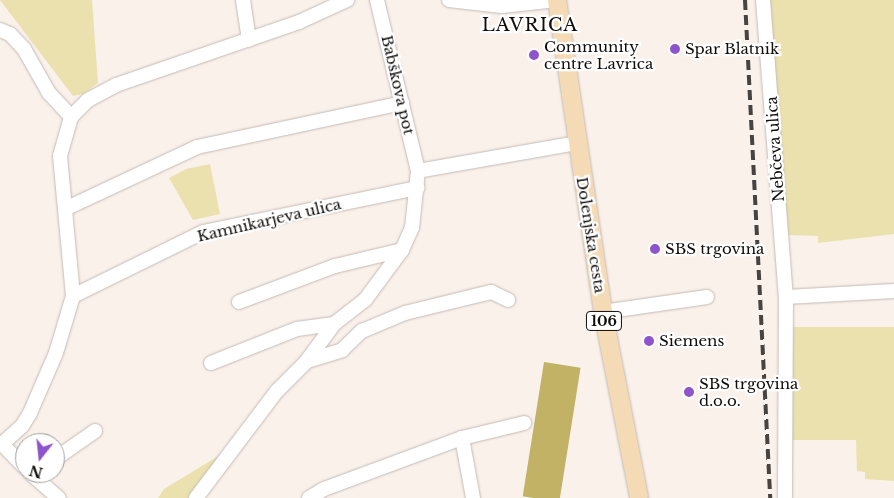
<!DOCTYPE html>
<meta charset="utf-8">
<style>
body{margin:0}
#map{position:relative;width:894px;height:498px;overflow:hidden;background:#faf1eb;font-family:"Libre Baskerville",serif}
div>[style]{position:absolute}
.green>*{inset:0;background:#eae1af}
.forest>*{inset:0;background:#c1b266;transform-origin:0 0}
.roads{filter:drop-shadow(0 0 1px #c3bab5) drop-shadow(0 0 1px #c3bab5)}
.minor>*{height:14px;margin:-7px;padding:0 7px;transform-origin:7px;border-radius:7px;background:#fff}
.major>*{height:18px;margin:-9px;padding:0 9px;transform-origin:9px;border-radius:9px;background:#f5dbb5}
.rail>*{height:4px;margin-top:-2px;transform-origin:0;background:repeating-linear-gradient(90deg,#474340 0 10px,transparent 0 15px)}
.dots>*{width:14px;height:14px;translate:-50% -50%;box-sizing:border-box;border:2px solid #fff;border-radius:50%}
span{translate:-50% -50%;white-space:nowrap;text-align:center;line-height:1.15;-webkit-text-stroke:4.5px #fff;paint-order:stroke}
.shield-label span{padding:1px 4px;background:#fff;border:1px solid;border-radius:4px;-webkit-text-stroke-width:0}
.shield-label{font-size:14px;color:#100d0b;font-weight:700}
.poi-label{font-size:15px;color:#100d0b}
.left{translate:0 -50%;text-align:left}
.street-label{font-size:15px;color:#100d0b}
.quarter-label{font-size:18px;color:#100d0b;letter-spacing:1px}
.north{position:absolute;left:15px;top:433px;width:50px;height:50px;box-sizing:border-box;background:#fff;border:1px solid #9f9e9d;border-radius:50%;rotate:196deg;font-size:14px;font-weight:700;line-height:20px;text-align:center;color:#100d0b}
.north::after{content:'';display:block;margin:auto;width:18px;height:22px;background:#8e54cb;clip-path:polygon(50% 0,100% 100%,50% 72%,0 100%)}
</style>
<div id="map">
<div class="green">
<div style="clip-path:polygon(0 0,92px 0,98px 83px,83px 94px,73px 96px)"></div>
<div style="clip-path:polygon(768px 0,894px 0,894px 234px,818px 243px,818px 236px,788px 235px)"></div>
<div style="clip-path:polygon(210px 164px,220px 214px,193px 220px,169px 178px,186px 169px)"></div>
<div style="clip-path:polygon(790px 327px,894px 327px,894px 481px,865px 479px,865px 472px,857px 471px,856px 440px,788px 440px)"></div>
<div style="clip-path:polygon(220px 455px,188px 498px,158px 498px,164px 489px)"></div>
</div>
<div class="forest">
<div style="left:544px;top:362px;width:37px;height:136px;rotate:9deg"></div>
</div>
<div class="roads">
<div class="minor">
<div style="left:243px;top:0;width:40px;rotate:81.5deg"></div>
<div style="left:449px;top:0;width:53px;rotate:6.5deg"></div>
<div style="left:502px;top:6px;width:55px;rotate:-6.2deg"></div>
<div style="left:763px;top:0;width:298px;rotate:85.6deg"></div>
<div style="left:786px;top:297px;width:201px;rotate:90.3deg"></div>
<div style="left:0;top:30px;width:11px;rotate:22deg"></div>
<div style="left:10px;top:34px;width:21px;rotate:47deg"></div>
<div style="left:24px;top:49px;width:51px;rotate:60.4deg"></div>
<div style="left:49px;top:93px;width:33px;rotate:47deg"></div>
<div style="left:418px;top:171px;width:161px;rotate:-10deg"></div>
<div style="left:67px;top:208px;width:144px;rotate:-25.1deg"></div>
<div style="left:197px;top:147px;width:210px;rotate:-12.1deg"></div>
<div style="left:73px;top:296px;width:145px;rotate:-26.2deg"></div>
<div style="left:203px;top:232px;width:219px;rotate:-11.6deg"></div>
<div style="left:786px;top:297px;width:108px;rotate:-3.2deg"></div>
<div style="left:239px;top:302px;width:103px;rotate:-20.6deg"></div>
<div style="left:335px;top:266px;width:69px;rotate:-13.4deg"></div>
<div style="left:603px;top:312px;width:105px;rotate:-8.2deg"></div>
<div style="left:307px;top:361px;width:37px;rotate:-17deg"></div>
<div style="left:342px;top:350px;width:28px;rotate:-44deg"></div>
<div style="left:362px;top:331px;width:47px;rotate:-22.7deg"></div>
<div style="left:405px;top:313px;width:89px;rotate:-13.7deg"></div>
<div style="left:491px;top:292px;width:19px;rotate:25deg"></div>
<div style="left:211px;top:363px;width:92px;rotate:-21.6deg"></div>
<div style="left:297px;top:329px;width:37px;rotate:-8deg"></div>
<div style="left:462px;top:438px;width:61px;rotate:79.6deg"></div>
<div style="left:2px;top:444px;width:27px;rotate:-42deg"></div>
<div style="left:22px;top:426px;width:15px;rotate:-58deg"></div>
<div style="left:30px;top:413px;width:65px;rotate:-66.6deg"></div>
<div style="left:56px;top:353px;width:59px;rotate:-73.4deg"></div>
<div style="left:73px;top:296px;width:141px;rotate:-95.3deg"></div>
<div style="left:60px;top:156px;width:41px;rotate:-74.2deg"></div>
<div style="left:71px;top:117px;width:24px;rotate:-45deg"></div>
<div style="left:88px;top:100px;width:32px;rotate:-28deg"></div>
<div style="left:116px;top:85px;width:194px;rotate:-19deg"></div>
<div style="left:299px;top:22px;width:53px;rotate:-24.6deg"></div>
<div style="left:2px;top:444px;width:33px;rotate:46deg"></div>
<div style="left:55px;top:459px;width:49px;rotate:-35deg"></div>
<div style="left:30px;top:473px;width:38px;rotate:41deg"></div>
<div style="left:196px;top:498px;width:134px;rotate:-52.9deg"></div>
<div style="left:277px;top:391px;width:41px;rotate:-45deg"></div>
<div style="left:306px;top:362px;width:47px;rotate:-53.6deg"></div>
<div style="left:334px;top:324px;width:39px;rotate:-38deg"></div>
<div style="left:365px;top:300px;width:62px;rotate:-53.5deg"></div>
<div style="left:402px;top:250px;width:24px;rotate:-66deg"></div>
<div style="left:412px;top:228px;width:57px;rotate:-84deg"></div>
<div style="left:418px;top:171px;width:176px;rotate:-103.5deg"></div>
<div style="left:309px;top:498px;width:17px;rotate:-31deg"></div>
<div style="left:324px;top:489px;width:147px;rotate:-20.3deg"></div>
<div style="left:462px;top:438px;width:64px;rotate:-13.6deg"></div>
</div>
<div class="major">
<div style="left:557px;top:0;width:315px;rotate:81.6deg"></div>
<div style="left:603px;top:312px;width:189px;rotate:79deg"></div>
</div>
</div>
<div class="rail">
<div style="left:745px;top:0;width:499px;rotate:87.1deg"></div>
</div>
<div class="dots">
<div style="left:675px;top:49px;background:#8e54cb"></div>
<div style="left:534px;top:55px;background:#8e54cb"></div>
<div style="left:655px;top:249px;background:#8e54cb"></div>
<div style="left:649px;top:341px;background:#8e54cb"></div>
<div style="left:689px;top:392px;background:#8e54cb"></div>
</div>
<div class="shield-label">
<span style="left:604px;top:321px">106</span>
</div>
<div class="poi-label">
<span class="left" style="left:544px;top:55px">Community<br>centre Lavrica</span>
<span class="left" style="left:685px;top:49px">Spar Blatnik</span>
<span class="left" style="left:665px;top:249px">SBS trgovina</span>
<span class="left" style="left:659px;top:341px">Siemens</span>
<span class="left" style="left:699px;top:392px">SBS trgovina<br>d.o.o.</span>
</div>
<div class="street-label">
<span style="left:398px;top:85px;rotate:77deg">Babškova pot</span>
<span style="left:775px;top:149px;rotate:-94deg">Nebčeva ulica</span>
<span style="left:269px;top:220px;rotate:-13deg">Kamnikarjeva ulica</span>
<span style="left:591px;top:235px;rotate:81deg">Dolenjska cesta</span>
</div>
<div class="quarter-label">
<span style="left:530px;top:25px">LAVRICA</span>
</div>
<div class="north">N</div>
</div>
